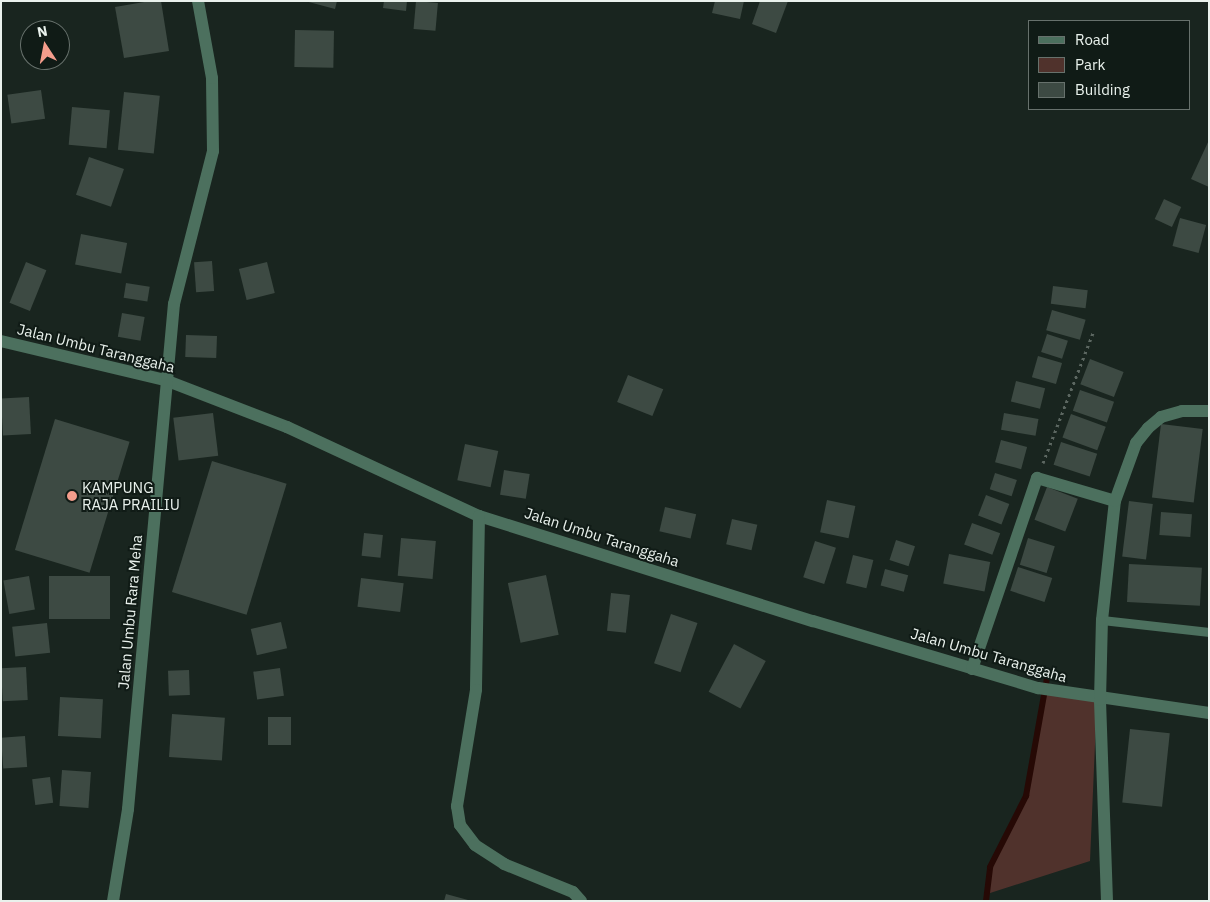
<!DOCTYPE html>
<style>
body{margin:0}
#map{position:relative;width:1210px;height:902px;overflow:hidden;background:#19251f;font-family:"IBM Plex Sans",sans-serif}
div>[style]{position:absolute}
.green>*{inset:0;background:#50322c}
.stream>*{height:6px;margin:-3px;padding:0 3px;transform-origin:3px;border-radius:3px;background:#260905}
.building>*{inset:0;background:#3d4a43;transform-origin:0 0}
.path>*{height:3px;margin-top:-1.5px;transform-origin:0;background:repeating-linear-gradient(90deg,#5c6761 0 2.5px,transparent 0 6.5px)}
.lane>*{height:9px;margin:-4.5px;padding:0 4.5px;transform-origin:4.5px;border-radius:4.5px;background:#4c705e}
.street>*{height:12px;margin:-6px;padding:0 6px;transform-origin:6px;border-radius:6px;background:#4c705e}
.dots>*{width:14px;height:14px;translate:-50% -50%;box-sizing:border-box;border:2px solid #101b16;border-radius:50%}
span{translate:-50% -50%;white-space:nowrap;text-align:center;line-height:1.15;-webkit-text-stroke:4px #101b16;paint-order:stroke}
.street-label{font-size:15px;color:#e9f1ec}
.poi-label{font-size:15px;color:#e9f1ec}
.left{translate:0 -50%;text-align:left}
.frame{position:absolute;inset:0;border:2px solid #e9f1ec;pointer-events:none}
.legend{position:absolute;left:1028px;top:20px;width:162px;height:90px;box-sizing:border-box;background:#101b16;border:1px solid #67716c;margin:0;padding:6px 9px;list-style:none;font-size:15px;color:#e9f1ec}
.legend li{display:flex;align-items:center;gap:10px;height:25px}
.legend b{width:25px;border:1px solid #67716c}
.north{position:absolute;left:20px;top:20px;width:50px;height:50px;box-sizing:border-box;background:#101b16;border:1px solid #67716c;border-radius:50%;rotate:349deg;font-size:14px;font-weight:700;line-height:20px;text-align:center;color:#e9f1ec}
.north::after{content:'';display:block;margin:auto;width:18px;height:22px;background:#f49d8c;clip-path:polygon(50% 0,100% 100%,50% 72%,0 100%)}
</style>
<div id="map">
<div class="green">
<div style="clip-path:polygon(1045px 691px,1097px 698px,1090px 861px,987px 894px,990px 867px,1026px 796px)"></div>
</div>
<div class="stream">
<div style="left:986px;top:901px;width:34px;rotate:-83deg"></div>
<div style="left:990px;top:867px;width:80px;rotate:-63.1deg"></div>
<div style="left:1026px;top:796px;width:125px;rotate:-79.9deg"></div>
</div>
<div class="building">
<div style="clip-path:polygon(150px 1px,161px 1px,169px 51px,124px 58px,115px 7px)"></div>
<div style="clip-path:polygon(305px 1px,337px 1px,335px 9px)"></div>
<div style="clip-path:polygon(384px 1px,407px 1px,406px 11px,383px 8px)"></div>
<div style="left:416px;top:1px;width:22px;height:28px;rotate:5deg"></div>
<div style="clip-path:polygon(715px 1px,744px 1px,740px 19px,712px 13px)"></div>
<div style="clip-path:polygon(760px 1px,788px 1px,776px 33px,752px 24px)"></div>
<div style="left:295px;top:30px;width:39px;height:37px;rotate:1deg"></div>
<div style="left:41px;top:90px;width:29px;height:34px;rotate:82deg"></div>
<div style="left:124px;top:92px;width:36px;height:58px;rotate:6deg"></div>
<div style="left:72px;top:107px;width:38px;height:38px;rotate:5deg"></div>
<div style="clip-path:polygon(1209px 140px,1209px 187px,1191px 179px)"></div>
<div style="left:89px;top:157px;width:37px;height:40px;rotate:19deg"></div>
<div style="left:1164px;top:199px;width:19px;height:22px;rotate:25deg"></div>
<div style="left:1180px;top:218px;width:27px;height:29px;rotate:15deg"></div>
<div style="left:81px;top:234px;width:47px;height:31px;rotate:11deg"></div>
<div style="left:212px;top:261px;width:30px;height:18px;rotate:86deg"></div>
<div style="left:26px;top:262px;width:22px;height:44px;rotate:22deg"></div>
<div style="left:267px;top:262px;width:32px;height:29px;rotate:76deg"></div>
<div style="left:126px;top:283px;width:24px;height:15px;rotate:9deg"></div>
<div style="left:1053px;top:286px;width:35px;height:18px;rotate:7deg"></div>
<div style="left:1052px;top:310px;width:35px;height:21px;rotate:16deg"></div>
<div style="left:122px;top:313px;width:23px;height:24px;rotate:10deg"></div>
<div style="left:1047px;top:334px;width:22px;height:19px;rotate:18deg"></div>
<div style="left:186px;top:335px;width:31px;height:22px;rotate:2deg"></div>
<div style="left:1038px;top:356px;width:25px;height:22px;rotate:16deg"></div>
<div style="left:1090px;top:359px;width:36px;height:27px;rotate:21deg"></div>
<div style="left:628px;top:375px;width:38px;height:29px;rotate:22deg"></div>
<div style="left:1016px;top:381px;width:30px;height:21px;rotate:14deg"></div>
<div style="left:1080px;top:390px;width:36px;height:22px;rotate:19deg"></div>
<div style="left:29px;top:397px;width:37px;height:28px;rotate:87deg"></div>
<div style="left:213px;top:413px;width:43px;height:40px;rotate:83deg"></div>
<div style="left:1004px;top:413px;width:35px;height:17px;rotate:10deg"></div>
<div style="left:1071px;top:414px;width:37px;height:25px;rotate:20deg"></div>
<div style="left:55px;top:419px;width:78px;height:137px;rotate:17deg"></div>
<div style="left:1161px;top:424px;width:42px;height:74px;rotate:7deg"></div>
<div style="left:1001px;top:440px;width:27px;height:23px;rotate:15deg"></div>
<div style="left:1061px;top:442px;width:38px;height:24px;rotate:18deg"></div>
<div style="left:465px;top:444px;width:34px;height:37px;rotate:12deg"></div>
<div style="left:212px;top:461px;width:78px;height:137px;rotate:17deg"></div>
<div style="left:504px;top:470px;width:26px;height:25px;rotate:9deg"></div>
<div style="left:995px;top:473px;width:23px;height:17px;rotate:18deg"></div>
<div style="left:1047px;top:487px;width:33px;height:35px;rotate:21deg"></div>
<div style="left:986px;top:495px;width:25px;height:22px;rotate:21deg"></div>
<div style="left:827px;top:500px;width:29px;height:33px;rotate:12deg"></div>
<div style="left:1129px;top:501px;width:24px;height:56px;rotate:7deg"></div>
<div style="left:665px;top:507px;width:32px;height:25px;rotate:13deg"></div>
<div style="left:1161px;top:512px;width:31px;height:23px;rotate:4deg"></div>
<div style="left:732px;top:519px;width:26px;height:26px;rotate:13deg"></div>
<div style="left:972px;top:523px;width:30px;height:23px;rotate:20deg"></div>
<div style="left:364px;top:533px;width:19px;height:23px;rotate:6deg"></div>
<div style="left:401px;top:538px;width:35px;height:38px;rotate:5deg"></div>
<div style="left:1028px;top:538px;width:28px;height:28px;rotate:17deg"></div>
<div style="left:896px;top:540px;width:20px;height:21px;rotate:18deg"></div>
<div style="left:815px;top:541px;width:22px;height:38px;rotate:18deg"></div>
<div style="left:949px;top:554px;width:42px;height:30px;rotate:11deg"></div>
<div style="left:853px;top:555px;width:21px;height:29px;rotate:14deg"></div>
<div style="left:1129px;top:564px;width:73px;height:38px;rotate:3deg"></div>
<div style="left:1018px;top:567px;width:36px;height:25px;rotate:18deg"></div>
<div style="left:885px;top:569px;width:24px;height:17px;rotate:15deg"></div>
<div style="left:546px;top:575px;width:61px;height:39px;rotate:78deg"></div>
<div style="left:29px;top:576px;width:34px;height:26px;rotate:80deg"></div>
<div style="left:49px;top:576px;width:61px;height:43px"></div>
<div style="left:361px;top:578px;width:43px;height:29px;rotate:7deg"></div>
<div style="left:611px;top:593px;width:19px;height:38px;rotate:6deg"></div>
<div style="left:671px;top:614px;width:28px;height:52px;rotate:19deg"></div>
<div style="left:281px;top:622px;width:27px;height:31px;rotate:77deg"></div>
<div style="left:47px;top:623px;width:30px;height:35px;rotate:84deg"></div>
<div style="left:734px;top:644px;width:36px;height:54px;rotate:28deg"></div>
<div style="left:26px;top:667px;width:33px;height:25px;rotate:87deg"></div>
<div style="left:280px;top:668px;width:28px;height:27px;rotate:82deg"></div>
<div style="left:189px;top:670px;width:25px;height:21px;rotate:88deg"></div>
<div style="left:60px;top:697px;width:43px;height:39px;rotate:3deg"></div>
<div style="left:172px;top:714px;width:53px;height:43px;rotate:4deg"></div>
<div style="left:268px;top:717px;width:23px;height:28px"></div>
<div style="left:1130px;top:729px;width:40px;height:74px;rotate:6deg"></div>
<div style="left:25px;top:736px;width:31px;height:24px;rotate:86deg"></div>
<div style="left:62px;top:770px;width:29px;height:36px;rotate:4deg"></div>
<div style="left:50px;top:777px;width:26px;height:18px;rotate:83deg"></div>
<div style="clip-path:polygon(446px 894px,468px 900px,468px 901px,444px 901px)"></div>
</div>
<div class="path">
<div style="left:1043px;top:463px;width:142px;rotate:-69deg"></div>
</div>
<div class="lane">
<div style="left:1102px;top:620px;width:108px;rotate:6.4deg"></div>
</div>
<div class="street">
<div style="left:1px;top:341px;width:169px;rotate:13.4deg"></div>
<div style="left:165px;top:380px;width:131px;rotate:21.1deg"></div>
<div style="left:287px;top:427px;width:212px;rotate:24.9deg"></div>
<div style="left:479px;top:516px;width:350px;rotate:17.5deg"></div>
<div style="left:813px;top:621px;width:235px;rotate:16.6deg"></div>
<div style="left:1038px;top:688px;width:173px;rotate:8.3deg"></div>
<div style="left:479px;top:516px;width:174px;rotate:91deg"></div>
<div style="left:476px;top:690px;width:118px;rotate:99.3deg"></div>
<div style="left:457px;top:806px;width:19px;rotate:81deg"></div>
<div style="left:460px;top:825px;width:25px;rotate:53deg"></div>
<div style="left:475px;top:845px;width:35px;rotate:33deg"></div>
<div style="left:504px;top:864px;width:74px;rotate:22.1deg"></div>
<div style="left:573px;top:892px;width:12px;rotate:48deg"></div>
<div style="left:972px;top:669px;width:202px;rotate:-71.2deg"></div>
<div style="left:1037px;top:478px;width:81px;rotate:16.4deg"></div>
<div style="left:113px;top:901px;width:93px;rotate:-80.7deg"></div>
<div style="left:128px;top:809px;width:507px;rotate:-84.8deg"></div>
<div style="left:174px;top:304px;width:158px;rotate:-75.7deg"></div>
<div style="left:213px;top:151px;width:73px;rotate:-90.8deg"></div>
<div style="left:212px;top:78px;width:78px;rotate:-100.3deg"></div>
<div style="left:1107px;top:901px;width:201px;rotate:-92deg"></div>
<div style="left:1100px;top:700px;width:80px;rotate:-88.6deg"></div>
<div style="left:1102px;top:620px;width:120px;rotate:-83.8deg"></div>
<div style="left:1115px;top:501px;width:62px;rotate:-70.1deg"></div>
<div style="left:1136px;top:443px;width:19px;rotate:-51deg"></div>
<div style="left:1148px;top:428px;width:17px;rotate:-40deg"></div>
<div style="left:1161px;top:417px;width:22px;rotate:-16deg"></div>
<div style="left:1182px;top:411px;width:27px"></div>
</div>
<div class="dots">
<div style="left:72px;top:496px;background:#f49d8c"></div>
</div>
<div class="street-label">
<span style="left:96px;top:348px;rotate:14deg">Jalan Umbu Taranggaha</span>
<span style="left:602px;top:537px;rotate:18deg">Jalan Umbu Taranggaha</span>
<span style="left:130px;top:612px;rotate:-85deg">Jalan Umbu Rara Meha</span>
<span style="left:989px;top:655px;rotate:16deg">Jalan Umbu Taranggaha</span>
</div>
<div class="poi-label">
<span class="left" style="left:82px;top:496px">KAMPUNG<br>RAJA PRAILIU</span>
</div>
<div class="frame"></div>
<ul class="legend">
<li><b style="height:6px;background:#4c705e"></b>Road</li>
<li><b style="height:14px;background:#50322c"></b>Park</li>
<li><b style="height:14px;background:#3d4a43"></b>Building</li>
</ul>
<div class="north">N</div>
</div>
